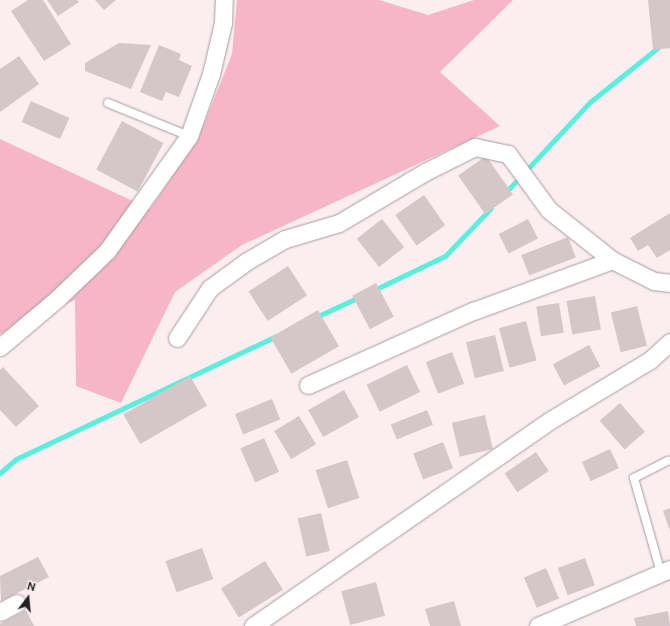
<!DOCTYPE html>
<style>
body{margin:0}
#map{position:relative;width:670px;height:626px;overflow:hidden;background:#fbeef1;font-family:Ubuntu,sans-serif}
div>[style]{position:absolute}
.green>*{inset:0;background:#f7b5c8}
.stream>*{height:5px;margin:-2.5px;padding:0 2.5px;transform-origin:2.5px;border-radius:2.5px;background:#5beedd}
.building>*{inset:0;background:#d4c7ca;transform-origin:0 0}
.roads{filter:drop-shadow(0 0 1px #a79b9e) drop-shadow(0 0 1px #a79b9e)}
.service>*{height:8px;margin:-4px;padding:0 4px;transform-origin:4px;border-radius:4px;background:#fff}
.minor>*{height:17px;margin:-8.5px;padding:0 8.5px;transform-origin:8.5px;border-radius:8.5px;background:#fff}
span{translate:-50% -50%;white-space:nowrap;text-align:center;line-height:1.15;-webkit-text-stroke:4px #fbeef1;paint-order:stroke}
.north{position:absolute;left:8px;top:578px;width:40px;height:40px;-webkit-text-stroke:3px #fbeef1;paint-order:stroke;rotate:16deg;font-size:11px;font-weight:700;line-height:16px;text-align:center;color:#241f20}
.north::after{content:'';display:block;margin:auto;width:14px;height:18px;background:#241f20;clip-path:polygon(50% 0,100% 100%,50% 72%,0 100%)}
</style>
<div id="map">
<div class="green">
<div style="clip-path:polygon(237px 0,379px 0,428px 15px,474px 0,513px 0,440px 72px,500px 126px,242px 245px,175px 292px,121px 403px,76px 386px,75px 300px,0 334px,0 139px,150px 209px,198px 139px,232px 54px)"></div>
</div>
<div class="stream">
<div style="left:505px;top:193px;width:125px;rotate:-47deg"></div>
<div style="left:590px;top:102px;width:102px;rotate:-38.7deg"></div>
<div style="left:374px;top:290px;width:79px;rotate:-25.6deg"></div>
<div style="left:445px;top:256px;width:66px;rotate:-46.2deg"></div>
<div style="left:316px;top:317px;width:47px;rotate:-24.9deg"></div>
<div style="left:0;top:473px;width:21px;rotate:-41deg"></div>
<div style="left:16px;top:459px;width:288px;rotate:-25.3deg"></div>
</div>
<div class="building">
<div style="clip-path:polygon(28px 0,43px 0,71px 44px,44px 61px,11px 11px)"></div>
<div style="clip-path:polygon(47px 0,77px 0,79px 2px,58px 16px)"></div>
<div style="clip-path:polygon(95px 0,116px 0,104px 10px)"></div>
<div style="clip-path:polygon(648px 0,670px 0,670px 48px,653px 50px)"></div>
<div style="clip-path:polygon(119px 43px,151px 45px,131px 89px,85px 71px,85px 63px)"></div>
<div style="clip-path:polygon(159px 45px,181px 54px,179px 60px,192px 66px,179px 97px,166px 92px,162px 101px,140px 92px)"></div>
<div style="clip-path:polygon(19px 56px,39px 84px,0 112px,0 69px)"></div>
<div style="left:31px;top:101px;width:42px;height:23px;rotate:24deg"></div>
<div style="left:122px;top:121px;width:47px;height:55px;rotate:28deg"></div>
<div style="left:486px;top:156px;width:47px;height:34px;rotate:55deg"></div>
<div style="left:424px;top:195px;width:37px;height:35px;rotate:55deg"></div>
<div style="clip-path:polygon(670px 213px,670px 250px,657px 258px,648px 245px,638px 251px,630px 238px)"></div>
<div style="left:382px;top:219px;width:36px;height:32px;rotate:52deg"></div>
<div style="left:528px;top:219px;width:22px;height:33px;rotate:63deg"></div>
<div style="left:568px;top:237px;width:22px;height:50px;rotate:69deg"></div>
<div style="left:288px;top:266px;width:35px;height:47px;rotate:57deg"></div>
<div style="left:376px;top:283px;width:38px;height:27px;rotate:62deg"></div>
<div style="left:595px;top:296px;width:34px;height:29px;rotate:80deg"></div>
<div style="left:559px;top:303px;width:30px;height:23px;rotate:81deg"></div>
<div style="left:637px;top:306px;width:41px;height:27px;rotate:76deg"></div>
<div style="left:318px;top:310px;width:42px;height:55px;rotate:60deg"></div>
<div style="left:526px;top:321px;width:41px;height:28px;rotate:75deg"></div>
<div style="left:495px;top:335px;width:37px;height:30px;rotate:76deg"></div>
<div style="left:589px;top:345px;width:24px;height:41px;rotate:62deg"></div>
<div style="left:452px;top:352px;width:34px;height:28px;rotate:69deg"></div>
<div style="left:407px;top:365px;width:30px;height:45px;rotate:64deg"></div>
<div style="clip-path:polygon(3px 367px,39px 406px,16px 427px,0 410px,0 370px)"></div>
<div style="left:190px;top:376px;width:34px;height:77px;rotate:60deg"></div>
<div style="left:344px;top:390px;width:31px;height:41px;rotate:61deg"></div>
<div style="left:272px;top:399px;width:22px;height:40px;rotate:68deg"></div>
<div style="left:620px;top:403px;width:38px;height:27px;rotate:49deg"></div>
<div style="left:427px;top:410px;width:16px;height:39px;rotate:68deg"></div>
<div style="left:485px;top:415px;width:35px;height:34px;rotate:77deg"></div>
<div style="left:299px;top:416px;width:33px;height:29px;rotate:59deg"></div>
<div style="left:264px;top:438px;width:37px;height:26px;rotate:66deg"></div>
<div style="left:443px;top:442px;width:28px;height:32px;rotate:69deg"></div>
<div style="left:610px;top:449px;width:21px;height:31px;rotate:65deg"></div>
<div style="left:536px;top:452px;width:23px;height:38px;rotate:56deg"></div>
<div style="left:347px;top:460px;width:40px;height:33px;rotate:72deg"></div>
<div style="clip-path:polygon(670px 508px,670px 531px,663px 511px)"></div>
<div style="left:321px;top:513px;width:39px;height:24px;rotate:77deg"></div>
<div style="left:202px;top:548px;width:33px;height:39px;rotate:70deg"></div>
<div style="clip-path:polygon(38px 557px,49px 577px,1px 601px,0 576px)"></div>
<div style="left:585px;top:558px;width:29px;height:29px;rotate:70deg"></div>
<div style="left:265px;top:561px;width:34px;height:52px;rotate:58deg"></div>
<div style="left:546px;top:568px;width:33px;height:24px;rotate:67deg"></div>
<div style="left:376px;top:582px;width:35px;height:36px;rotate:75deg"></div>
<div style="clip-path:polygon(454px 601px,461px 626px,430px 626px,425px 609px)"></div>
<div style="clip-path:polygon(26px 610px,34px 626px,0 626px,0 624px)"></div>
<div style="clip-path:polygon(668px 611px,670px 626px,636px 626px,634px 618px)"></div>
</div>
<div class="roads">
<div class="service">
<div style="left:108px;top:103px;width:87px;rotate:22.2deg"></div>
<div style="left:661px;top:573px;width:99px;rotate:-105.9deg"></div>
<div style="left:634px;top:478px;width:38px;rotate:-27deg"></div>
</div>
<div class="minor">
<div style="left:177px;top:338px;width:60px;rotate:-56.6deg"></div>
<div style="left:210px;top:288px;width:46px;rotate:-36.1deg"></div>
<div style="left:247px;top:261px;width:44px;rotate:-30.1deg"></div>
<div style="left:285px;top:239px;width:56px;rotate:-16.5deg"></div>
<div style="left:339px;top:223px;width:100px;rotate:-30.7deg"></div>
<div style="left:425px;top:172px;width:56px;rotate:-26.6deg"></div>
<div style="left:475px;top:147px;width:34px;rotate:12deg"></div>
<div style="left:508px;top:154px;width:69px;rotate:53.8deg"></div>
<div style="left:549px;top:210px;width:80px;rotate:38.4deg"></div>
<div style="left:612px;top:260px;width:47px;rotate:26.6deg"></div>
<div style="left:654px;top:281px;width:16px;rotate:7deg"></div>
<div style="left:0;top:347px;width:76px;rotate:-40.2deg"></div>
<div style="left:58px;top:298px;width:68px;rotate:-43.8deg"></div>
<div style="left:107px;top:251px;width:141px;rotate:-54.5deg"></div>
<div style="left:189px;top:136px;width:66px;rotate:-70.5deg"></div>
<div style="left:211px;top:74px;width:52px;rotate:-76.8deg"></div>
<div style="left:223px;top:23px;width:23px;rotate:-88deg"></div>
<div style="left:308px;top:385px;width:181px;rotate:-24.2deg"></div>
<div style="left:473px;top:311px;width:148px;rotate:-20.1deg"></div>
<div style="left:0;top:612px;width:19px;rotate:-28deg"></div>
<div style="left:253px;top:626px;width:360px;rotate:-34.7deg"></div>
<div style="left:549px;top:421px;width:118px;rotate:-31.1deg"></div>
<div style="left:650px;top:360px;width:27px;rotate:-42deg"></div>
<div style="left:538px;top:626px;width:144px;rotate:-23.4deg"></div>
</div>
</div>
<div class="north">N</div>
</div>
